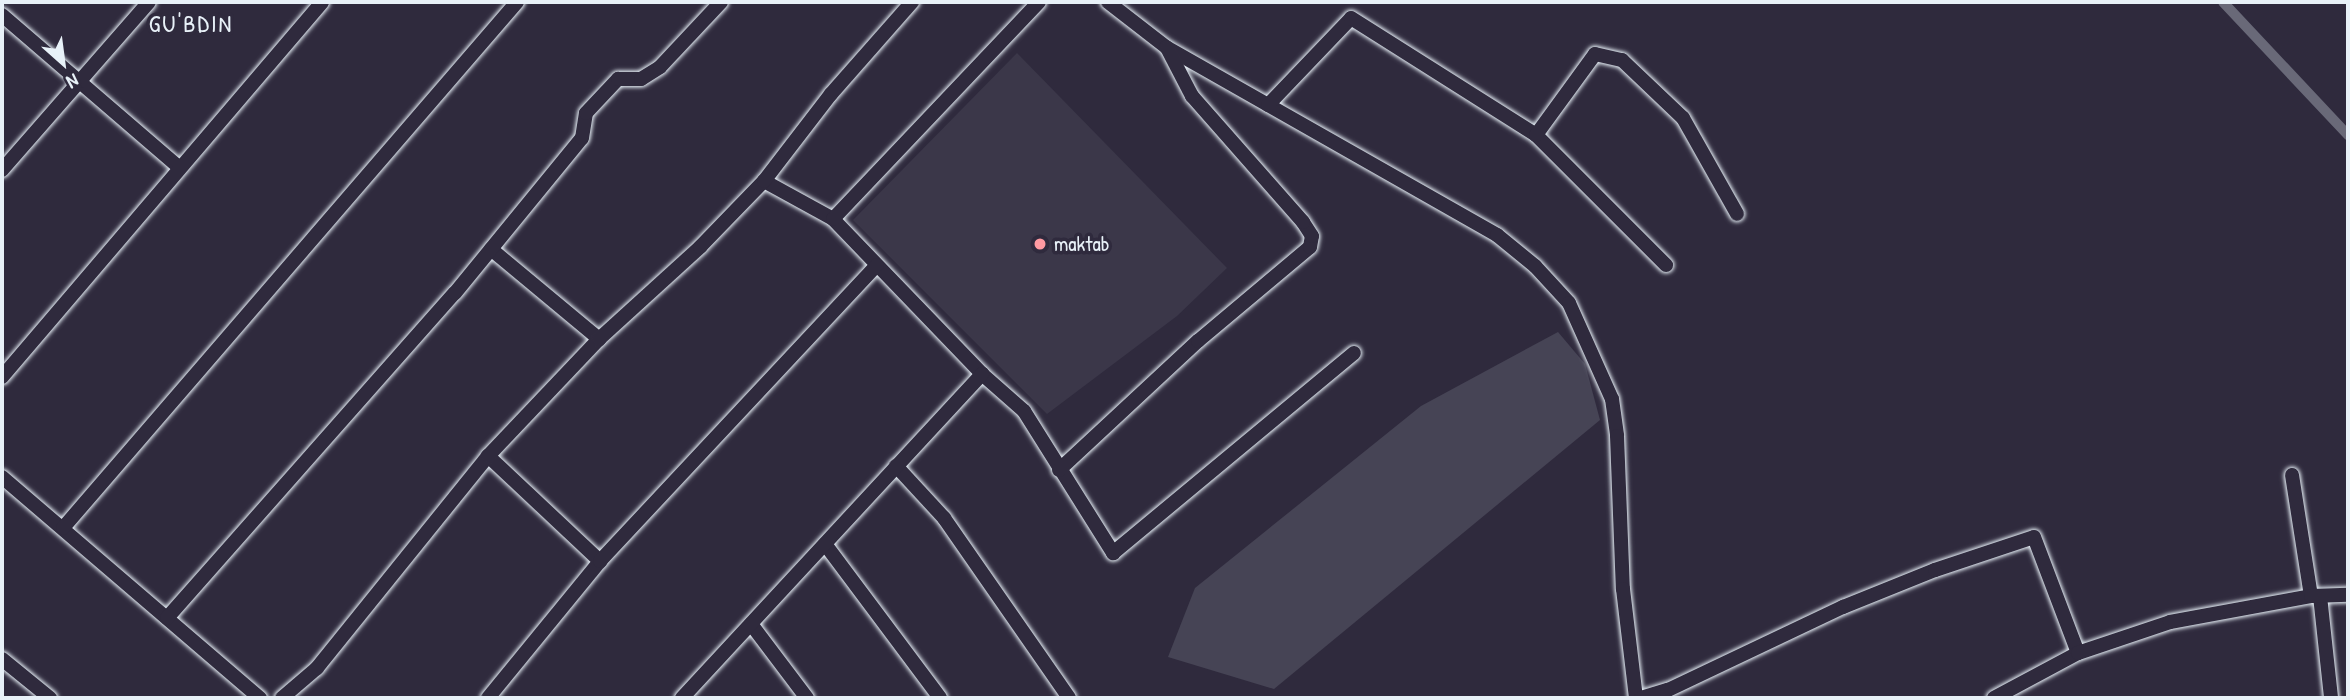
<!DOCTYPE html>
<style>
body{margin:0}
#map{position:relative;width:2350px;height:700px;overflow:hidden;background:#2f2a3d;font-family:"Patrick Hand",sans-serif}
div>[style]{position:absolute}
.built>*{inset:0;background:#3b3749}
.green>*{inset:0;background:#464455}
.canal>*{height:10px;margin:-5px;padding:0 5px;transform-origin:5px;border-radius:5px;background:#696978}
.roads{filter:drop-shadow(0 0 2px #e8f1f8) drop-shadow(0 0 2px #e8f1f8)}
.minor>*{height:14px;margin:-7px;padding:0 7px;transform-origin:7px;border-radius:7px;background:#2f2a3d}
.dots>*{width:19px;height:19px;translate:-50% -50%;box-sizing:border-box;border:4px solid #2f2a3d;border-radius:50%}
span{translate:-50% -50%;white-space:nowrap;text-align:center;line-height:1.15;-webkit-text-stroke:7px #2f2a3d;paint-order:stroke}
.poi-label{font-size:21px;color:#e8f1f8}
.left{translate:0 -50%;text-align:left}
.quarter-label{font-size:24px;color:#e8f1f8;letter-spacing:2px}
.frame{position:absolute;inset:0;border:4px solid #e8f1f8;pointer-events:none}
.north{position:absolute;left:28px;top:28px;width:70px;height:70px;-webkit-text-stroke:5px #2f2a3d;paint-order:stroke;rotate:152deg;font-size:19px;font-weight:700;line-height:28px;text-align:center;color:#e8f1f8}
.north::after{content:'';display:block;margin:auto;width:24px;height:32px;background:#e8f1f8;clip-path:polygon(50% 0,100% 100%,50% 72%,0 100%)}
</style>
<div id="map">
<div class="built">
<div style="clip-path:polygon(1017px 53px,1227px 268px,1177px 316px,1047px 414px,853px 220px)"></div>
</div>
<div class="green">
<div style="clip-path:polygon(1558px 332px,1585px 364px,1600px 420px,1274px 689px,1168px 657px,1195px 588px,1421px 406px)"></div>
</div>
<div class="canal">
<div style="left:2223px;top:2px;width:183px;rotate:46.8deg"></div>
</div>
<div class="roads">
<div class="minor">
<div style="left:1108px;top:2px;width:73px;rotate:37.8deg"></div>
<div style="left:1166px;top:47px;width:381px;rotate:29.6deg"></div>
<div style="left:1497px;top:235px;width:49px;rotate:39.2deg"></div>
<div style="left:1535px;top:266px;width:50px;rotate:47.4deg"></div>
<div style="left:1569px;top:303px;width:105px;rotate:65.9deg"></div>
<div style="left:1612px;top:399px;width:37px;rotate:82deg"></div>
<div style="left:1617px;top:436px;width:153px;rotate:87.8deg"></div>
<div style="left:1623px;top:589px;width:110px;rotate:83.2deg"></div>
<div style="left:2px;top:15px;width:233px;rotate:40.7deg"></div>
<div style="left:1268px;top:105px;width:120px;rotate:-46.3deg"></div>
<div style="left:1351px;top:18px;width:219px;rotate:32.3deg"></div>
<div style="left:1536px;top:135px;width:184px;rotate:45deg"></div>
<div style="left:1536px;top:135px;width:100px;rotate:-53.9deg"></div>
<div style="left:1595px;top:54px;width:28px;rotate:13deg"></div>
<div style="left:1622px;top:60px;width:84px;rotate:43.6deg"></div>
<div style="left:1683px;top:118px;width:110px;rotate:60.6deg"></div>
<div style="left:2px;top:170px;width:223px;rotate:-48.8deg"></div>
<div style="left:764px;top:181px;width:79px;rotate:28.8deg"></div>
<div style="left:833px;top:219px;width:215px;rotate:46.1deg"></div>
<div style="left:982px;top:374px;width:56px;rotate:41.4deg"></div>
<div style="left:1024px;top:411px;width:168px;rotate:57.9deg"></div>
<div style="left:1113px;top:553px;width:313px;rotate:-39.7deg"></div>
<div style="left:833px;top:219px;width:299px;rotate:-46.5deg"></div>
<div style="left:491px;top:249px;width:141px;rotate:39.8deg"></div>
<div style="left:2px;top:377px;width:493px;rotate:-49.5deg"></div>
<div style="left:488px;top:456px;width:154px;rotate:43.2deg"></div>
<div style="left:896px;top:466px;width:71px;rotate:47.3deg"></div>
<div style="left:944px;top:518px;width:219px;rotate:55.2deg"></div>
<div style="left:1059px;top:470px;width:190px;rotate:-42.9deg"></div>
<div style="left:1198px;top:341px;width:146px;rotate:-40deg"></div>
<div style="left:1310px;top:247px;width:11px;rotate:-80deg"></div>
<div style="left:1312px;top:236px;width:17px;rotate:-123deg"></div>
<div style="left:1303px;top:222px;width:168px;rotate:-131.4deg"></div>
<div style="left:1192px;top:96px;width:54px;rotate:-117.5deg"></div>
<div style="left:2292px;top:475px;width:122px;rotate:81.1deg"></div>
<div style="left:2px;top:477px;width:340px;rotate:40.6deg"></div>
<div style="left:63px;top:528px;width:695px;rotate:-49.2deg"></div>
<div style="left:825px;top:544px;width:192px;rotate:53.2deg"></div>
<div style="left:2320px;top:596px;width:103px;rotate:83.8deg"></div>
<div style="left:167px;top:618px;width:434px;rotate:-48.5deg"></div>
<div style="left:455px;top:293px;width:200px;rotate:-50.7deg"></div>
<div style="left:582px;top:138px;width:25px;rotate:-81deg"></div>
<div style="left:586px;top:113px;width:47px;rotate:-46.7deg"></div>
<div style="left:618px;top:79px;width:23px"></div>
<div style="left:641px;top:79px;width:22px;rotate:-32deg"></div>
<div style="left:660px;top:67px;width:89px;rotate:-46.8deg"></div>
<div style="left:751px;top:624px;width:93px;rotate:52.9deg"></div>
<div style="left:2px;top:659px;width:62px;rotate:39.1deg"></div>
<div style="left:282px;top:698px;width:46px;rotate:-40.6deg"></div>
<div style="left:317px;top:668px;width:272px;rotate:-51.1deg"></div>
<div style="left:488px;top:456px;width:161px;rotate:-46.5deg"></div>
<div style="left:599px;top:339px;width:137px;rotate:-42.3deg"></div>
<div style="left:700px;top:247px;width:92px;rotate:-45.9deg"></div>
<div style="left:764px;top:181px;width:110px;rotate:-52.4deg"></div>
<div style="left:831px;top:94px;width:123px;rotate:-48.6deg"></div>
<div style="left:488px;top:698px;width:177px;rotate:-50.7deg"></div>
<div style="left:600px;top:561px;width:405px;rotate:-46.9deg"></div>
<div style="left:682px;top:698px;width:442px;rotate:-47.2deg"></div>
<div style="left:1641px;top:698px;width:28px;rotate:-17deg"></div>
<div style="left:1668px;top:690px;width:194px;rotate:-25.4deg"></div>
<div style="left:1843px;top:607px;width:99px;rotate:-21.9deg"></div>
<div style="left:1935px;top:570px;width:104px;rotate:-18.4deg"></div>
<div style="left:2034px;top:537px;width:124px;rotate:69.2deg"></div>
<div style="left:1994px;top:698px;width:95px;rotate:-28.2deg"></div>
<div style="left:2078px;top:653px;width:97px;rotate:-18.6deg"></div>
<div style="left:2170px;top:622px;width:143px;rotate:-10.4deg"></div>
<div style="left:2311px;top:596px;width:37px;rotate:-2deg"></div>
</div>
</div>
<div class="dots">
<div style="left:1040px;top:244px;background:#ff9aa2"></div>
</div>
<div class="poi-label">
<span class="left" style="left:1054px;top:244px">maktab</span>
</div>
<div class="quarter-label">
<span style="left:191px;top:24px">GU'BDIN</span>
</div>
<div class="frame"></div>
<div class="north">N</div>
</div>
